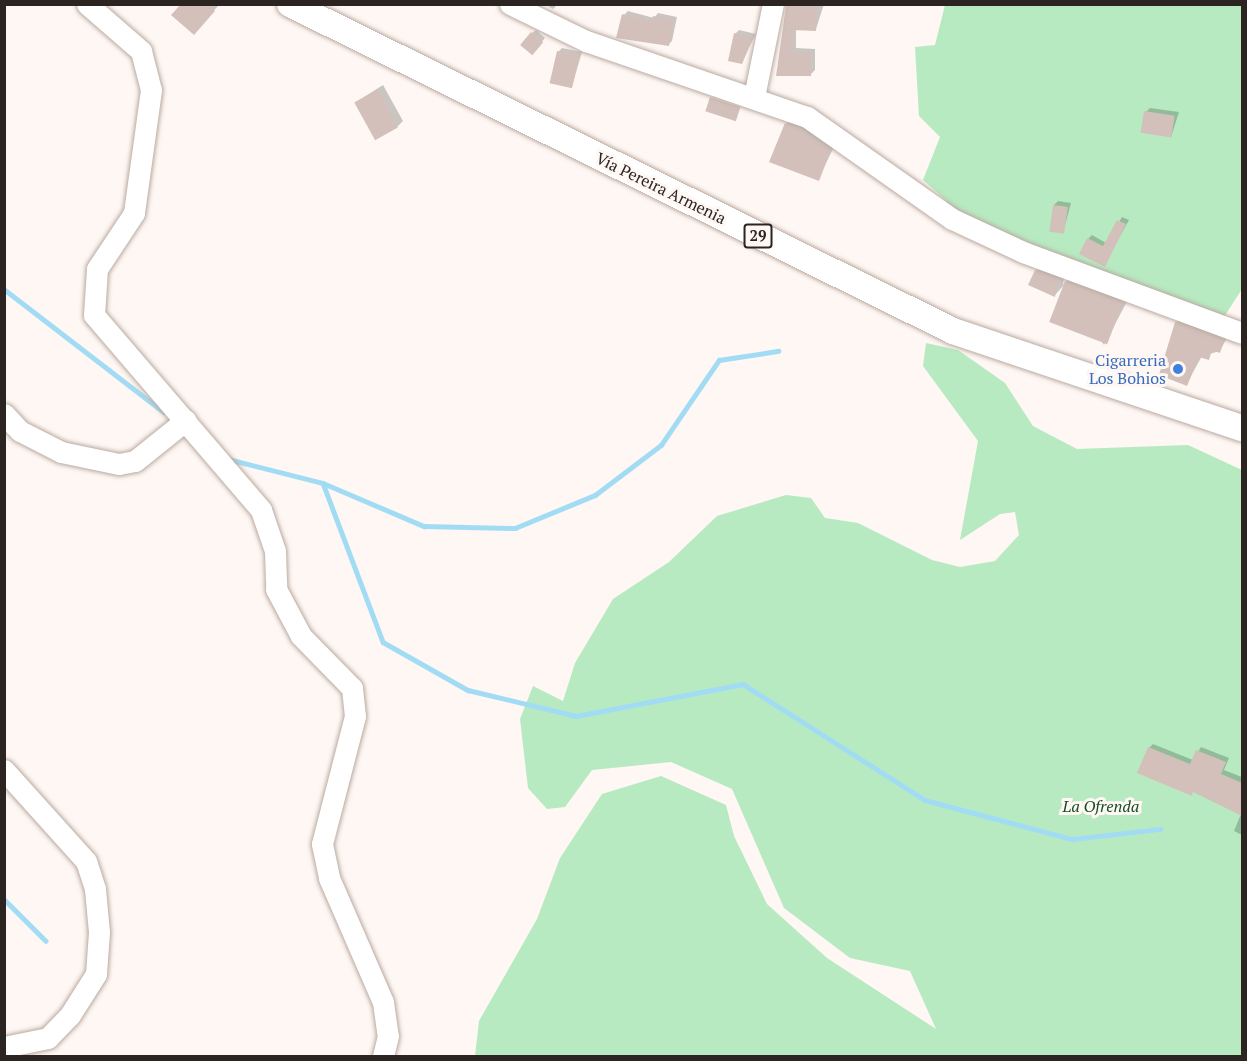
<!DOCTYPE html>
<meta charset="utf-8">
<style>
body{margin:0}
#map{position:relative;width:1247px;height:1061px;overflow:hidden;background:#fef7f3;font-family:"PT Serif",serif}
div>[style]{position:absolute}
.green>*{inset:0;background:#b7eac1}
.shadow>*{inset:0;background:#0003}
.stream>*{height:4.5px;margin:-2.25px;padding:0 2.25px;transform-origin:2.25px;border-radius:2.25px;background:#a2dcf4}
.building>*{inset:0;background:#d4c0bb;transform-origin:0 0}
.roads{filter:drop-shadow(0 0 2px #baa9a0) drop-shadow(0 0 2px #baa9a0)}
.minor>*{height:21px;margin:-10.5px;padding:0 10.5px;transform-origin:10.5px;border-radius:10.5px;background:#fff}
.major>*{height:26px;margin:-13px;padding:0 13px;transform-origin:13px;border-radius:13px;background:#fff}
.dots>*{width:16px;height:16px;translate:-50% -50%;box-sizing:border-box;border:3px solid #fef7f3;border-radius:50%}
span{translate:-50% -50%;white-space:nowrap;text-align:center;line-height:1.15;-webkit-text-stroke:6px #fef7f3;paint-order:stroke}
.shield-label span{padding:2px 4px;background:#fef7f3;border:2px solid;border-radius:4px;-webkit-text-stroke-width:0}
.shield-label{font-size:15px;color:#2b2421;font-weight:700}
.street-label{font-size:16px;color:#2b2421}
.shop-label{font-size:16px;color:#366cbe}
.right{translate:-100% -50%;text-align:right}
.park-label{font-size:16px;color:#164d27;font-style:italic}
.frame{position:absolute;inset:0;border:6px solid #2b2421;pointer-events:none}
</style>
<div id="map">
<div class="green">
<div style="clip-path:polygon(945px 5px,1242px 5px,1242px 289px,1224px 317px,943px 211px,947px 201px,923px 180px,940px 137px,919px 116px,915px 47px,935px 45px)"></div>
<div style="clip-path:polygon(926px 343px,958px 350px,1005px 383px,1033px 426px,1077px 449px,1188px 445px,1242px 470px,1242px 1056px,475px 1056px,479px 1021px,537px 919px,560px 858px,602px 794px,661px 776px,726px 805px,734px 836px,767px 904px,827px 958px,936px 1029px,910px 971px,850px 958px,784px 908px,732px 789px,671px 762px,592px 770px,565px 807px,547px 809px,528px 788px,520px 719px,533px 686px,563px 701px,575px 663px,613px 599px,669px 562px,717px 516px,786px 495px,811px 498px,825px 518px,858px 523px,932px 560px,960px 567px,995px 561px,1019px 535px,1015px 512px,1000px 514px,960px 540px,978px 441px,923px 366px)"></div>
</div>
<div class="shadow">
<div style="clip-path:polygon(183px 4px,216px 4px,218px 6px,194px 33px)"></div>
<div style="clip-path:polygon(544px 4px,558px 4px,553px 9px)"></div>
<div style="clip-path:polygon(824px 4px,816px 29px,796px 28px,796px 48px,815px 49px,815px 70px,810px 75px,778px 74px,787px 6px)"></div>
<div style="clip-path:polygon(628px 11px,654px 18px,658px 13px,677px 17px,672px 41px,668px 45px,624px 15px)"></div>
<div style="clip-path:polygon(536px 30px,545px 38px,536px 49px,532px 33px)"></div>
<div style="clip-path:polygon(739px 30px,756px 34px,741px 63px,735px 34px)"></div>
<div style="clip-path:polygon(562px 48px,582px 52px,572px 86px,558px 52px)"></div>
<div style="clip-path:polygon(383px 85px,403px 121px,397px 127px,356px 102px)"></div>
<div style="clip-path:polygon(715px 94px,743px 104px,742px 106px,713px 97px)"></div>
<div style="clip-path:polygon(1150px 108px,1179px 112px,1171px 137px,1146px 112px)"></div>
<div style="clip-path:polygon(792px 118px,836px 143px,818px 179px,786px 124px)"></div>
<div style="clip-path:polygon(1058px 201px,1071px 203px,1063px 233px,1054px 205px)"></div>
<div style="clip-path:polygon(1122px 217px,1129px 220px,1104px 265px,1088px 239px,1092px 235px,1106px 243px)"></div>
<div style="clip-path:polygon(1045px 262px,1065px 270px,1063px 285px,1075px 273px,1131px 294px,1104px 345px,1064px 285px,1055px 295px,1036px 271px)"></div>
<div style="clip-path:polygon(1181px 317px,1229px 334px,1220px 351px,1202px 356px,1186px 385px,1176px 322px)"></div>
<div style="clip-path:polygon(1153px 744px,1193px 760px,1201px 747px,1229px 758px,1224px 770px,1242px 777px,1242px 835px,1234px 831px,1241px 814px,1149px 748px)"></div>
</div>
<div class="stream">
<div style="left:4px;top:289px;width:202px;rotate:37.6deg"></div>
<div style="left:228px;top:459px;width:98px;rotate:14.2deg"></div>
<div style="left:323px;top:483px;width:110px;rotate:23.1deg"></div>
<div style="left:424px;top:526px;width:91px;rotate:1.3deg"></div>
<div style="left:515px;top:528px;width:87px;rotate:-22.4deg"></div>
<div style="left:595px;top:495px;width:83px;rotate:-37.1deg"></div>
<div style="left:661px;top:445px;width:103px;rotate:-55.7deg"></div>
<div style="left:719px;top:360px;width:60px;rotate:-8.7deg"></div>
<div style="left:323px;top:483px;width:170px;rotate:69.3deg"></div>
<div style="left:383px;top:642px;width:98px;rotate:29.5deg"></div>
<div style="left:468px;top:690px;width:111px;rotate:13.5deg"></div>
<div style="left:576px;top:716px;width:170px;rotate:-10.8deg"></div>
<div style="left:743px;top:684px;width:216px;rotate:32.5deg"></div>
<div style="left:925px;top:800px;width:152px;rotate:14.9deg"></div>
<div style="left:1072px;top:839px;width:89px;rotate:-6.5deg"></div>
<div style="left:4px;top:899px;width:59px;rotate:45deg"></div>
</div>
<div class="building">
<div style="clip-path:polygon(181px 4px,208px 4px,215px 11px,194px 35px,171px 15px)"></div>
<div style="clip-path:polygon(786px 6px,817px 7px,816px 31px,792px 30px,792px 53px,811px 53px,811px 76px,776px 76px)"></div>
<div style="clip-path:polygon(622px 14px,651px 22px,653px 16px,674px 20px,669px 46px,616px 38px)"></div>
<div style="left:531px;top:32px;width:16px;height:17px;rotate:40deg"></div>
<div style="clip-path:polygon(734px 33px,753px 38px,742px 64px,728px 61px)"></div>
<div style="left:557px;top:51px;width:23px;height:33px;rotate:13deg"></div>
<div style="left:377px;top:90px;width:43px;height:26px;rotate:61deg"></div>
<div style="left:710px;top:97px;width:32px;height:15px;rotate:18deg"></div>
<div style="left:1144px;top:111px;width:31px;height:22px;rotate:9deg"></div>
<div style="clip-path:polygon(785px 123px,831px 150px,819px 181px,769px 162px)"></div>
<div style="left:1053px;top:205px;width:15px;height:27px;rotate:8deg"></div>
<div style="clip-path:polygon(1117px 220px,1126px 224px,1105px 267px,1079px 254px,1087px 238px,1103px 246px)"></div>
<div style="clip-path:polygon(1035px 270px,1058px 278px,1055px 297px,1028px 285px)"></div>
<div style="left:1065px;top:281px;width:62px;height:44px;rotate:21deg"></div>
<div style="clip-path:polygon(1175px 322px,1224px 340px,1220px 353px,1212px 350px,1209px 360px,1199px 357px,1187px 386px,1159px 375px)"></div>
<div style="clip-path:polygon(1148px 747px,1190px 764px,1196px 750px,1226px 762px,1221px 774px,1242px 783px,1242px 816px,1193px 792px,1192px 796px,1137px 773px)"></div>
</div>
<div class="roads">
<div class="minor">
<div style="left:87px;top:4px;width:72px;rotate:41deg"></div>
<div style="left:141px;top:51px;width:40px;rotate:75.6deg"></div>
<div style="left:151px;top:90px;width:124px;rotate:97.9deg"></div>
<div style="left:134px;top:213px;width:67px;rotate:123.5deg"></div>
<div style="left:97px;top:269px;width:46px;rotate:93.7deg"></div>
<div style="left:94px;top:315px;width:257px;rotate:49.4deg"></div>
<div style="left:261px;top:510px;width:43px;rotate:71.1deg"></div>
<div style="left:275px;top:551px;width:38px;rotate:88deg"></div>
<div style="left:276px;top:589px;width:53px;rotate:62deg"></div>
<div style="left:301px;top:636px;width:73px;rotate:45.6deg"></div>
<div style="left:352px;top:688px;width:28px;rotate:84deg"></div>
<div style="left:355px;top:716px;width:132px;rotate:104.5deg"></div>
<div style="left:322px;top:844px;width:35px;rotate:78deg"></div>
<div style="left:329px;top:878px;width:135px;rotate:66.5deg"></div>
<div style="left:383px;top:1002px;width:34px;rotate:82deg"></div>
<div style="left:388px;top:1036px;width:21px;rotate:104deg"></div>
<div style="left:510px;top:4px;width:85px;rotate:26deg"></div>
<div style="left:586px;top:41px;width:234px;rotate:19deg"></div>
<div style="left:807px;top:117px;width:177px;rotate:35.1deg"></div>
<div style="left:952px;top:219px;width:78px;rotate:24.9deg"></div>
<div style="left:1023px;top:252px;width:233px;rotate:20.3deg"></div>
<div style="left:754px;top:97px;width:95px;rotate:-78.5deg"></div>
<div style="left:4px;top:414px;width:23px;rotate:47deg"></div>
<div style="left:20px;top:431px;width:46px;rotate:27.1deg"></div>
<div style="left:61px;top:452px;width:59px;rotate:11.7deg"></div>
<div style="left:119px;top:464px;width:16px;rotate:-11deg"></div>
<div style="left:135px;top:461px;width:65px;rotate:-38.8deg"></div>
<div style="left:4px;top:770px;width:122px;rotate:48deg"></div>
<div style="left:86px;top:861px;width:29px;rotate:72deg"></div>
<div style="left:95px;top:889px;width:43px;rotate:84.7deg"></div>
<div style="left:99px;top:932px;width:42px;rotate:94.1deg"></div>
<div style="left:96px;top:974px;width:49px;rotate:122.4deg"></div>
<div style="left:70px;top:1015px;width:32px;rotate:134deg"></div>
<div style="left:48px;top:1038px;width:45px;rotate:168.4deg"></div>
</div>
<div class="major">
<div style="left:290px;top:4px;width:739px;rotate:26.25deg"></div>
<div style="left:953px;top:331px;width:305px;rotate:18.6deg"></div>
</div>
</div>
<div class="dots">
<div style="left:1178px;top:369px;background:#3f7fe0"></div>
</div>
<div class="shield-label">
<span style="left:758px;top:236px">29</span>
</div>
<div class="street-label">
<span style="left:661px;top:188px;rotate:26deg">Vía Pereira Armenia</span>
</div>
<div class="shop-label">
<span class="right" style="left:1166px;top:369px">Cigarreria<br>Los Bohios</span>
</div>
<div class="park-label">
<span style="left:1101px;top:806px">La Ofrenda</span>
</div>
<div class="frame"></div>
</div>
